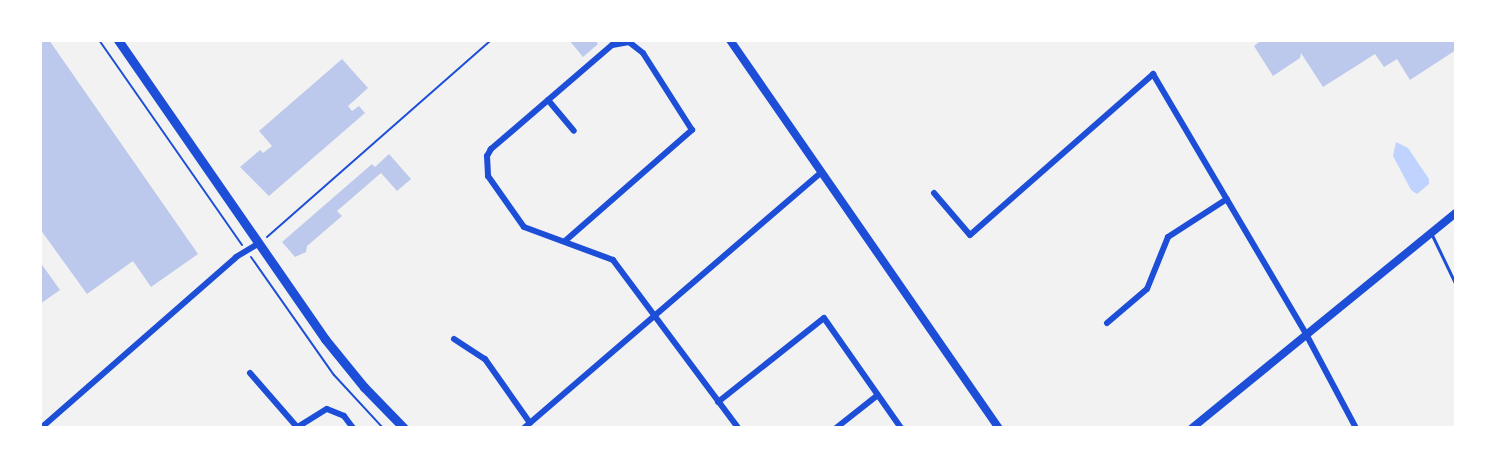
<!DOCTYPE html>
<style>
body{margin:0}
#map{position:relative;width:1496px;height:468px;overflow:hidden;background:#f2f2f2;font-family:Overpass,sans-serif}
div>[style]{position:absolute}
.water>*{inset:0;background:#bfd3fe}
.building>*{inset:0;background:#bdc9ec}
.path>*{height:2px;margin:-1px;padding:0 1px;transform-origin:1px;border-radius:1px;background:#1d4ed8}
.service>*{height:3px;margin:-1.5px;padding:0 1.5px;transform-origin:1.5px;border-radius:1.5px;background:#1d4ed8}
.minor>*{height:6px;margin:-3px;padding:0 3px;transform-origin:3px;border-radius:3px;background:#1d4ed8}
.tertiary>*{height:8px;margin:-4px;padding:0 4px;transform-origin:4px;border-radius:4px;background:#1d4ed8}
.secondary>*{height:9px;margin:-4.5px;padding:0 4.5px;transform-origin:4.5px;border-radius:4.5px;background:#1d4ed8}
span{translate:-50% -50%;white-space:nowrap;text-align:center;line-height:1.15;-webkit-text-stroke:5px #fff;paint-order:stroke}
.frame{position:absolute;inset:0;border:42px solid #fff;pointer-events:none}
</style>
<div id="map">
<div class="water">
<div style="clip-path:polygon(1396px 142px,1408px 148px,1429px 179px,1429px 184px,1417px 194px,1411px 190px,1393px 156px)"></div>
</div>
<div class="building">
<div style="clip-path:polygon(45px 40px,49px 40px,198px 254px,151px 287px,133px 261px,87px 294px,40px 229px,40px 44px)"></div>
<div style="clip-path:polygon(569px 40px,595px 40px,598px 44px,583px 57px)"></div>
<div style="clip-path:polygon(1262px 40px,1456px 40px,1456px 50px,1410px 80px,1397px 59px,1384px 67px,1375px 54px,1323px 87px,1301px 53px,1300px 58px,1273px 76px,1254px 46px)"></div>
<div style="clip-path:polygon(342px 59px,368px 88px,348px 106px,352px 111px,359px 106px,365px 113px,269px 196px,240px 167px,260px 150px,263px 153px,272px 146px,259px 131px)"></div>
<div style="clip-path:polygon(389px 154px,411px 179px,397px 191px,381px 173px,337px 211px,342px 216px,307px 246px,306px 252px,295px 257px,282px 242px,372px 164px,375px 167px)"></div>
<div style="clip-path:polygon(40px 262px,60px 290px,40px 304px)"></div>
</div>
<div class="path">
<div style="left:99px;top:40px;width:250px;rotate:55.1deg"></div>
<div style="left:267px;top:237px;width:298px;rotate:-41.3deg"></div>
<div style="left:251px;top:257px;width:144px;rotate:54.9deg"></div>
<div style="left:334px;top:375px;width:72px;rotate:47.2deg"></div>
</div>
<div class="service">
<div style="left:1432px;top:235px;width:55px;rotate:64.4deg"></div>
</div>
<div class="minor">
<div style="left:548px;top:100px;width:40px;rotate:50deg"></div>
<div style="left:934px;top:193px;width:55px;rotate:49.4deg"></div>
<div style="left:970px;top:235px;width:244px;rotate:-41.3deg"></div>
<div style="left:1153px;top:74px;width:302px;rotate:59.5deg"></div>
<div style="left:1306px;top:334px;width:106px;rotate:62deg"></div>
<div style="left:565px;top:241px;width:169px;rotate:-41.2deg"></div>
<div style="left:692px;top:130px;width:91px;rotate:-122.5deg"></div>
<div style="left:643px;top:53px;width:18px;rotate:-142deg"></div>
<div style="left:629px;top:42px;width:17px;rotate:170deg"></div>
<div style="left:612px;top:45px;width:160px;rotate:139.3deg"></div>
<div style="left:491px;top:149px;width:8px;rotate:120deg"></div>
<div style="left:487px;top:156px;width:20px;rotate:87deg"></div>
<div style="left:488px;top:176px;width:62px;rotate:54.8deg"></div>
<div style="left:524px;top:227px;width:95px;rotate:20.3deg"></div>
<div style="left:613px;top:260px;width:209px;rotate:53.3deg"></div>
<div style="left:1107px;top:323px;width:52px;rotate:-40.4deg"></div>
<div style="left:1147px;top:289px;width:56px;rotate:-68deg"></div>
<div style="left:1168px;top:237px;width:70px;rotate:-32.8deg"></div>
<div style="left:454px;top:339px;width:37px;rotate:33deg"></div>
<div style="left:485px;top:359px;width:78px;rotate:54.9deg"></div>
<div style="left:250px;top:373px;width:72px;rotate:49deg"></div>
<div style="left:718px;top:402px;width:135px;rotate:-38.4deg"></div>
<div style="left:824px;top:318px;width:134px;rotate:55deg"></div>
<div style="left:41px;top:428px;width:259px;rotate:-41.2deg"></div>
<div style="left:236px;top:257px;width:26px;rotate:-31deg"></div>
<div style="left:296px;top:428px;width:36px;rotate:-32deg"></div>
<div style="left:327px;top:409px;width:18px;rotate:22deg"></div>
<div style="left:344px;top:416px;width:15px;rotate:53deg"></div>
<div style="left:524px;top:428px;width:393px;rotate:-40.7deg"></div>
<div style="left:836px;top:428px;width:53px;rotate:-38.2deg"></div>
</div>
<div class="tertiary">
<div style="left:730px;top:40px;width:472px;rotate:55.3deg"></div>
<div style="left:1192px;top:428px;width:340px;rotate:-39.2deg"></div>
</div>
<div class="secondary">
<div style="left:118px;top:40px;width:364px;rotate:55.3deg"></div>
<div style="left:325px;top:339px;width:62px;rotate:50.9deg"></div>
<div style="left:364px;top:387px;width:57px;rotate:45.7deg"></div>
</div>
<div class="frame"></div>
</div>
